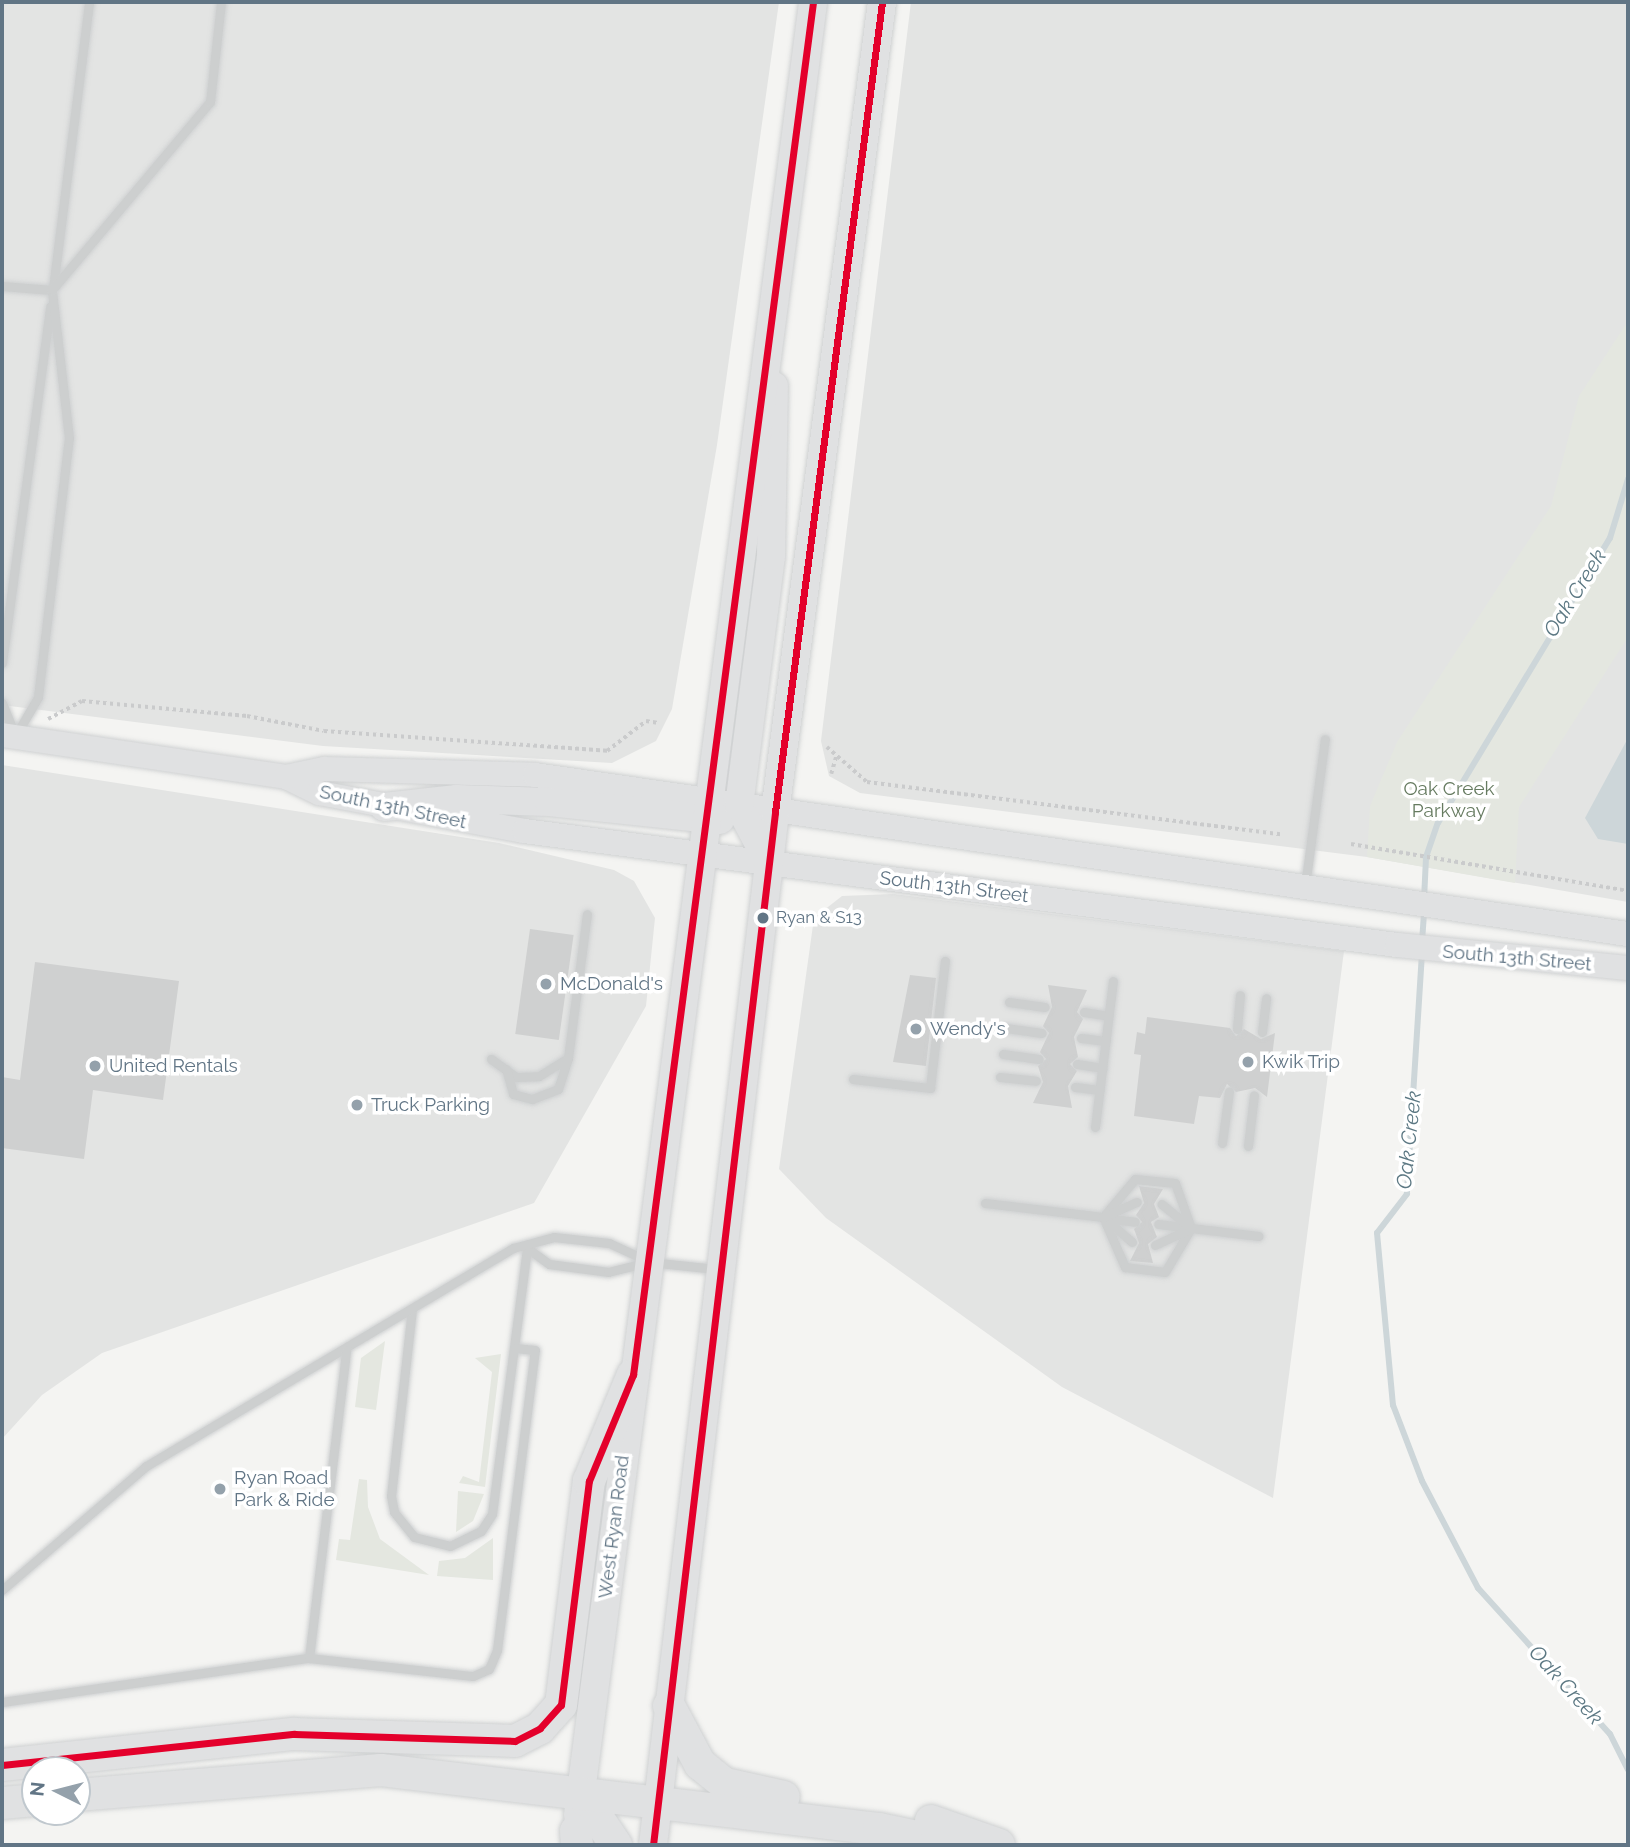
<!DOCTYPE html>
<style>
body{margin:0}
#map{position:relative;width:1630px;height:1847px;overflow:hidden;background:#f4f4f2;font-family:Raleway,sans-serif}
div>[style]{position:absolute}
.built>*{inset:0;background:#e3e4e3}
.green>*{inset:0;background:#e4e7e0}
.water>*{inset:0;background:#cdd6d9}
.stream>*{height:6px;margin:-3px;padding:0 3px;transform-origin:3px;border-radius:3px;background:#cdd6d9}
.building>*{inset:0;background:#cfd0d0;transform-origin:0 0}
.path>*{height:3.5px;margin-top:-1.75px;transform-origin:0;background:repeating-linear-gradient(90deg,#cacbcc 0 3.5px,transparent 0 7px)}
.roads{filter:drop-shadow(0 0 2px #cfd1d2) drop-shadow(0 0 2px #cfd1d2)}
.lane>*{height:9px;margin:-4.5px;padding:0 4.5px;transform-origin:4.5px;border-radius:4.5px;background:#cdcfcf}
.secondary>*{height:24px;margin:-12px;padding:0 12px;transform-origin:12px;border-radius:12px;background:#e0e1e2}
.primary>*{height:28px;margin:-14px;padding:0 14px;transform-origin:14px;border-radius:14px;background:#e0e1e2}
.highway>*{height:32px;margin:-16px;padding:0 16px;transform-origin:16px;border-radius:16px;background:#e0e1e2}
.bus-1>*{height:7px;margin:-3.5px;padding:0 3.5px;transform-origin:3.5px;border-radius:3.5px;background:#e4002b}
.dots>*{width:19px;height:19px;translate:-50% -50%;box-sizing:border-box;border:4px solid #fff;border-radius:50%}
span{translate:-50% -50%;white-space:nowrap;text-align:center;line-height:1.15;-webkit-text-stroke:7px #fff;paint-order:stroke}
.bus-label{font-size:17px;color:#617585}
.left{translate:0 -50%;text-align:left}
.park-label{font-size:19px;color:#667b60}
.street-label{font-size:19px;color:#617585}
.poi-label{font-size:19px;color:#617585}
.water-label{font-size:21px;color:#5c7883;font-style:italic}
.frame{position:absolute;inset:0;border:4px solid #617585;pointer-events:none}
.north{position:absolute;left:21px;top:1756px;width:70px;height:70px;box-sizing:border-box;background:#fff;border:2px solid #c0c8ce;border-radius:50%;rotate:276deg;font-size:19px;font-weight:700;line-height:28px;text-align:center;color:#617585}
.north::after{content:'';display:block;margin:auto;width:24px;height:32px;background:#94a1ab;clip-path:polygon(50% 0,100% 100%,50% 72%,0 100%)}
</style>
<div id="map">
<div class="built">
<div style="clip-path:polygon(2px 2px,779px 2px,717px 445px,672px 709px,656px 741px,612px 763px,323px 746px,2px 705px)"></div>
<div style="clip-path:polygon(911px 2px,1628px 2px,1628px 902px,1367px 857px,860px 793px,829px 776px,821px 741px)"></div>
<div style="clip-path:polygon(2px 765px,499px 843px,614px 870px,634px 881px,655px 918px,646px 1006px,534px 1203px,102px 1353px,42px 1395px,2px 1439px)"></div>
<div style="clip-path:polygon(893px 894px,1344px 951px,1273px 1498px,1062px 1387px,826px 1218px,779px 1169px,814px 918px,842px 896px)"></div>
</div>
<div class="green">
<div style="clip-path:polygon(1628px 321px,1628px 637px,1519px 807px,1515px 883px,1367px 857px,1370px 806px,1397px 742px,1551px 506px,1579px 396px)"></div>
<div style="clip-path:polygon(385px 1341px,376px 1410px,355px 1407px,361px 1358px)"></div>
<div style="clip-path:polygon(501px 1354px,485px 1487px,459px 1483px,463px 1476px,479px 1482px,492px 1372px,475px 1358px)"></div>
<div style="clip-path:polygon(359px 1479px,367px 1480px,368px 1507px,380px 1539px,429px 1575px,336px 1560px,339px 1539px,350px 1540px)"></div>
<div style="clip-path:polygon(458px 1491px,484px 1494px,473px 1521px,456px 1532px)"></div>
<div style="clip-path:polygon(493px 1538px,493px 1580px,437px 1576px,439px 1561px,465px 1558px)"></div>
</div>
<div class="water">
<div style="clip-path:polygon(1628px 738px,1628px 844px,1598px 839px,1585px 818px)"></div>
</div>
<div class="stream">
<div style="left:1424px;top:900px;width:43px;rotate:-87.3deg"></div>
<div style="left:1426px;top:857px;width:36px;rotate:-71deg"></div>
<div style="left:1438px;top:823px;width:333px;rotate:-58.9deg"></div>
<div style="left:1610px;top:538px;width:62px;rotate:-73deg"></div>
<div style="left:1422px;top:942px;width:31px;rotate:-86deg"></div>
<div style="left:1422px;top:953px;width:241px;rotate:93.6deg"></div>
<div style="left:1407px;top:1194px;width:49px;rotate:127.6deg"></div>
<div style="left:1377px;top:1233px;width:173px;rotate:84.7deg"></div>
<div style="left:1393px;top:1405px;width:81px;rotate:69.1deg"></div>
<div style="left:1422px;top:1481px;width:121px;rotate:62.4deg"></div>
<div style="left:1478px;top:1588px;width:197px;rotate:47.9deg"></div>
<div style="left:1610px;top:1734px;width:40px;rotate:63.4deg"></div>
</div>
<div class="building">
<div style="left:530px;top:929px;width:44px;height:106px;rotate:8deg"></div>
<div style="clip-path:polygon(35px 962px,179px 981px,163px 1100px,93px 1090px,84px 1159px,2px 1148px,2px 1077px,20px 1080px)"></div>
<div style="clip-path:polygon(910px 975px,936px 978px,926px 1066px,893px 1062px)"></div>
<div style="clip-path:polygon(1048px 985px,1087px 990px,1077px 1012px,1083px 1019px,1074px 1037px,1078px 1057px,1070px 1064px,1077px 1071px,1068px 1086px,1072px 1108px,1033px 1103px,1043px 1082px,1038px 1066px,1046px 1059px,1040px 1052px,1049px 1033px,1043px 1026px,1052px 1007px)"></div>
<div style="clip-path:polygon(1147px 1017px,1230px 1028px,1236px 1036px,1244px 1029px,1261px 1039px,1275px 1033px,1267px 1097px,1255px 1088px,1236px 1092px,1227px 1084px,1220px 1098px,1199px 1096px,1194px 1124px,1134px 1116px,1141px 1055px,1134px 1054px,1137px 1032px,1145px 1034px)"></div>
<div style="clip-path:polygon(1139px 1186px,1163px 1189px,1154px 1204px,1159px 1217px,1151px 1222px,1157px 1237px,1148px 1244px,1153px 1263px,1130px 1261px,1139px 1243px,1134px 1229px,1142px 1222px,1136px 1215px,1144px 1203px)"></div>
</div>
<div class="path">
<div style="left:48px;top:719px;width:38px;rotate:-28deg"></div>
<div style="left:82px;top:701px;width:166px;rotate:5.2deg"></div>
<div style="left:247px;top:716px;width:78px;rotate:11deg"></div>
<div style="left:324px;top:731px;width:284px;rotate:4deg"></div>
<div style="left:607px;top:751px;width:49px;rotate:-37.6deg"></div>
<div style="left:646px;top:721px;width:13px;rotate:9deg"></div>
<div style="left:827px;top:747px;width:53px;rotate:41.2deg"></div>
<div style="left:867px;top:782px;width:417px;rotate:7.2deg"></div>
<div style="left:831px;top:774px;width:19px;rotate:-74deg"></div>
<div style="left:1351px;top:844px;width:281px;rotate:9.6deg"></div>
</div>
<div class="roads">
<div class="lane">
<div style="left:2px;top:286px;width:50px;rotate:4.6deg"></div>
<div style="left:53px;top:288px;width:288px;rotate:-82.8deg"></div>
<div style="left:2px;top:663px;width:360px;rotate:-82.3deg"></div>
<div style="left:2px;top:703px;width:31px;rotate:68deg"></div>
<div style="left:16px;top:735px;width:44px;rotate:-59.9deg"></div>
<div style="left:38px;top:697px;width:261px;rotate:-83.2deg"></div>
<div style="left:69px;top:438px;width:149px;rotate:-96.6deg"></div>
<div style="left:52px;top:290px;width:246px;rotate:-50deg"></div>
<div style="left:210px;top:102px;width:101px;rotate:-83.7deg"></div>
<div style="left:1305px;top:886px;width:148px;rotate:-82.3deg"></div>
<div style="left:1009px;top:1002px;width:36px;rotate:8deg"></div>
<div style="left:1084px;top:1012px;width:25px;rotate:9deg"></div>
<div style="left:1006px;top:1028px;width:36px;rotate:8deg"></div>
<div style="left:1237px;top:1029px;width:34px;rotate:-85deg"></div>
<div style="left:1262px;top:1032px;width:34px;rotate:-83deg"></div>
<div style="left:1081px;top:1038px;width:25px;rotate:7deg"></div>
<div style="left:1003px;top:1054px;width:36px;rotate:8deg"></div>
<div style="left:491px;top:1059px;width:31px;rotate:36deg"></div>
<div style="left:516px;top:1077px;width:23px;rotate:-2deg"></div>
<div style="left:539px;top:1076px;width:34px;rotate:-32deg"></div>
<div style="left:568px;top:1058px;width:145px;rotate:-82.5deg"></div>
<div style="left:1077px;top:1064px;width:26px;rotate:9deg"></div>
<div style="left:506px;top:1069px;width:26px;rotate:74deg"></div>
<div style="left:513px;top:1094px;width:20px;rotate:15deg"></div>
<div style="left:532px;top:1099px;width:28px;rotate:-21deg"></div>
<div style="left:558px;top:1089px;width:33px;rotate:-72deg"></div>
<div style="left:1000px;top:1077px;width:36px;rotate:6deg"></div>
<div style="left:853px;top:1079px;width:78px;rotate:6.7deg"></div>
<div style="left:930px;top:1088px;width:128px;rotate:-83.3deg"></div>
<div style="left:1075px;top:1087px;width:25px;rotate:7deg"></div>
<div style="left:1095px;top:1127px;width:147px;rotate:-83deg"></div>
<div style="left:1222px;top:1143px;width:52px;rotate:-82.3deg"></div>
<div style="left:1248px;top:1146px;width:51px;rotate:-83.3deg"></div>
<div style="left:985px;top:1203px;width:119px;rotate:6.8deg"></div>
<div style="left:1103px;top:1217px;width:55px;rotate:66.3deg"></div>
<div style="left:1125px;top:1267px;width:40px;rotate:7.1deg"></div>
<div style="left:1165px;top:1272px;width:51px;rotate:-59.4deg"></div>
<div style="left:1191px;top:1228px;width:68px;rotate:6.7deg"></div>
<div style="left:1103px;top:1217px;width:50px;rotate:-49.9deg"></div>
<div style="left:1135px;top:1179px;width:40px;rotate:5.7deg"></div>
<div style="left:1175px;top:1183px;width:48px;rotate:70.4deg"></div>
<div style="left:1191px;top:1228px;width:33px;rotate:-173deg"></div>
<div style="left:1104px;top:1218px;width:31px;rotate:7deg"></div>
<div style="left:1132px;top:1242px;width:38px;rotate:-139deg"></div>
<div style="left:1103px;top:1217px;width:37px;rotate:-24deg"></div>
<div style="left:1155px;top:1245px;width:40px;rotate:-25deg"></div>
<div style="left:1191px;top:1228px;width:38px;rotate:-141deg"></div>
<div style="left:412px;top:1309px;width:188px;rotate:96.4deg"></div>
<div style="left:391px;top:1496px;width:16px;rotate:79deg"></div>
<div style="left:394px;top:1512px;width:32px;rotate:51deg"></div>
<div style="left:414px;top:1537px;width:37px;rotate:14deg"></div>
<div style="left:450px;top:1546px;width:34px;rotate:-26deg"></div>
<div style="left:481px;top:1531px;width:20px;rotate:-57deg"></div>
<div style="left:492px;top:1514px;width:268px;rotate:-82.5deg"></div>
<div style="left:527px;top:1248px;width:27px;rotate:36deg"></div>
<div style="left:549px;top:1264px;width:60px;rotate:7.7deg"></div>
<div style="left:608px;top:1272px;width:38px;rotate:-14deg"></div>
<div style="left:2px;top:1590px;width:190px;rotate:-40.7deg"></div>
<div style="left:146px;top:1466px;width:427px;rotate:-30.7deg"></div>
<div style="left:513px;top:1248px;width:42px;rotate:-15deg"></div>
<div style="left:554px;top:1237px;width:55px;rotate:6.2deg"></div>
<div style="left:609px;top:1243px;width:45px;rotate:24.9deg"></div>
<div style="left:650px;top:1262px;width:66px;rotate:6.1deg"></div>
<div style="left:309px;top:1658px;width:310px;rotate:-83.1deg"></div>
<div style="left:2px;top:1702px;width:310px;rotate:-8.2deg"></div>
<div style="left:309px;top:1658px;width:165px;rotate:6.3deg"></div>
<div style="left:473px;top:1676px;width:17px;rotate:-24deg"></div>
<div style="left:489px;top:1669px;width:21px;rotate:-67deg"></div>
<div style="left:497px;top:1650px;width:302px;rotate:-82.8deg"></div>
<div style="left:535px;top:1350px;width:20px;rotate:-174deg"></div>
</div>
<div class="secondary">
<div style="left:2px;top:735px;width:287px;rotate:8.4deg"></div>
<div style="left:286px;top:777px;width:37px;rotate:26deg"></div>
<div style="left:319px;top:793px;width:208px;rotate:10.5deg"></div>
<div style="left:524px;top:831px;width:880px;rotate:7.44deg"></div>
<div style="left:1397px;top:945px;width:232px;rotate:5.7deg"></div>
<div style="left:286px;top:777px;width:40px;rotate:-12deg"></div>
<div style="left:325px;top:769px;width:210px;rotate:1.6deg"></div>
<div style="left:535px;top:775px;width:1105px;rotate:8.28deg"></div>
</div>
<div class="primary">
<div style="left:384px;top:807px;width:73px;rotate:-6.3deg"></div>
<div style="left:457px;top:799px;width:92px;rotate:1.9deg"></div>
<div style="left:549px;top:802px;width:172px;rotate:6deg"></div>
<div style="left:769px;top:863px;width:64px;rotate:-117.8deg"></div>
<div style="left:739px;top:806px;width:252px;rotate:-82.7deg"></div>
<div style="left:771px;top:556px;width:170px;rotate:-89deg"></div>
<div style="left:578px;top:1815px;width:1828px;rotate:-82.61deg"></div>
<div style="left:653px;top:1845px;width:1040px;rotate:-83.26deg"></div>
<div style="left:775px;top:812px;width:817px;rotate:-82.47deg"></div>
</div>
<div class="highway">
<div style="left:669px;top:1706px;width:66px;rotate:61.9deg"></div>
<div style="left:700px;top:1764px;width:32px;rotate:39deg"></div>
<div style="left:725px;top:1784px;width:60px;rotate:12.4deg"></div>
<div style="left:2px;top:1765px;width:294px;rotate:-6.1deg"></div>
<div style="left:294px;top:1734px;width:221px;rotate:1.8deg"></div>
<div style="left:515px;top:1741px;width:28px;rotate:-27deg"></div>
<div style="left:540px;top:1728px;width:31px;rotate:-48deg"></div>
<div style="left:561px;top:1705px;width:226px;rotate:-82.9deg"></div>
<div style="left:589px;top:1481px;width:115px;rotate:-67.5deg"></div>
<div style="left:581px;top:1793px;width:63px;rotate:56.1deg"></div>
<div style="left:77px;top:1795px;width:305px;rotate:-4.7deg"></div>
<div style="left:381px;top:1770px;width:501px;rotate:6.76deg"></div>
<div style="left:879px;top:1829px;width:77px;rotate:12deg"></div>
<div style="left:2px;top:1803px;width:33px;rotate:-5deg"></div>
<div style="left:931px;top:1821px;width:72px;rotate:19.4deg"></div>
<div style="left:576px;top:1831px;width:14px;rotate:86deg"></div>
</div>
</div>
<div class="bus-1">
<div style="left:2px;top:1765px;width:294px;rotate:-6.1deg"></div>
<div style="left:294px;top:1734px;width:221px;rotate:1.8deg"></div>
<div style="left:515px;top:1741px;width:28px;rotate:-27deg"></div>
<div style="left:540px;top:1728px;width:31px;rotate:-48deg"></div>
<div style="left:561px;top:1705px;width:226px;rotate:-82.9deg"></div>
<div style="left:589px;top:1481px;width:115px;rotate:-67.5deg"></div>
<div style="left:633px;top:1375px;width:1385px;rotate:-82.53deg"></div>
<div style="left:653px;top:1845px;width:1040px;rotate:-83.26deg"></div>
<div style="left:775px;top:812px;width:817px;rotate:-82.47deg"></div>
</div>
<div class="dots">
<div style="left:763px;top:918px;background:#617585"></div>
<div style="left:546px;top:984px;background:#94a1ab"></div>
<div style="left:916px;top:1029px;background:#94a1ab"></div>
<div style="left:1248px;top:1062px;background:#94a1ab"></div>
<div style="left:95px;top:1066px;background:#94a1ab"></div>
<div style="left:357px;top:1105px;background:#94a1ab"></div>
<div style="left:220px;top:1489px;background:#94a1ab"></div>
</div>
<div class="bus-label">
<span class="left" style="left:776px;top:918px">Ryan &amp; S13</span>
</div>
<div class="park-label">
<span style="left:1449px;top:800px">Oak Creek<br>Parkway</span>
</div>
<div class="street-label">
<span style="left:393px;top:807px;rotate:12deg">South 13th Street</span>
<span style="left:954px;top:887px;rotate:7deg">South 13th Street</span>
<span style="left:1517px;top:958px;rotate:5deg">South 13th Street</span>
<span style="left:614px;top:1527px;rotate:-83deg">West Ryan Road</span>
</div>
<div class="poi-label">
<span class="left" style="left:560px;top:984px">McDonald's</span>
<span class="left" style="left:930px;top:1029px">Wendy's</span>
<span class="left" style="left:1262px;top:1062px">Kwik Trip</span>
<span class="left" style="left:109px;top:1066px">United Rentals</span>
<span class="left" style="left:371px;top:1105px">Truck Parking</span>
<span class="left" style="left:234px;top:1489px">Ryan Road<br>Park &amp; Ride</span>
</div>
<div class="water-label">
<span style="left:1575px;top:593px;rotate:-58deg">Oak Creek</span>
<span style="left:1409px;top:1140px;rotate:-84deg">Oak Creek</span>
<span style="left:1566px;top:1685px;rotate:48deg">Oak Creek</span>
</div>
<div class="frame"></div>
<div class="north">N</div>
</div>
